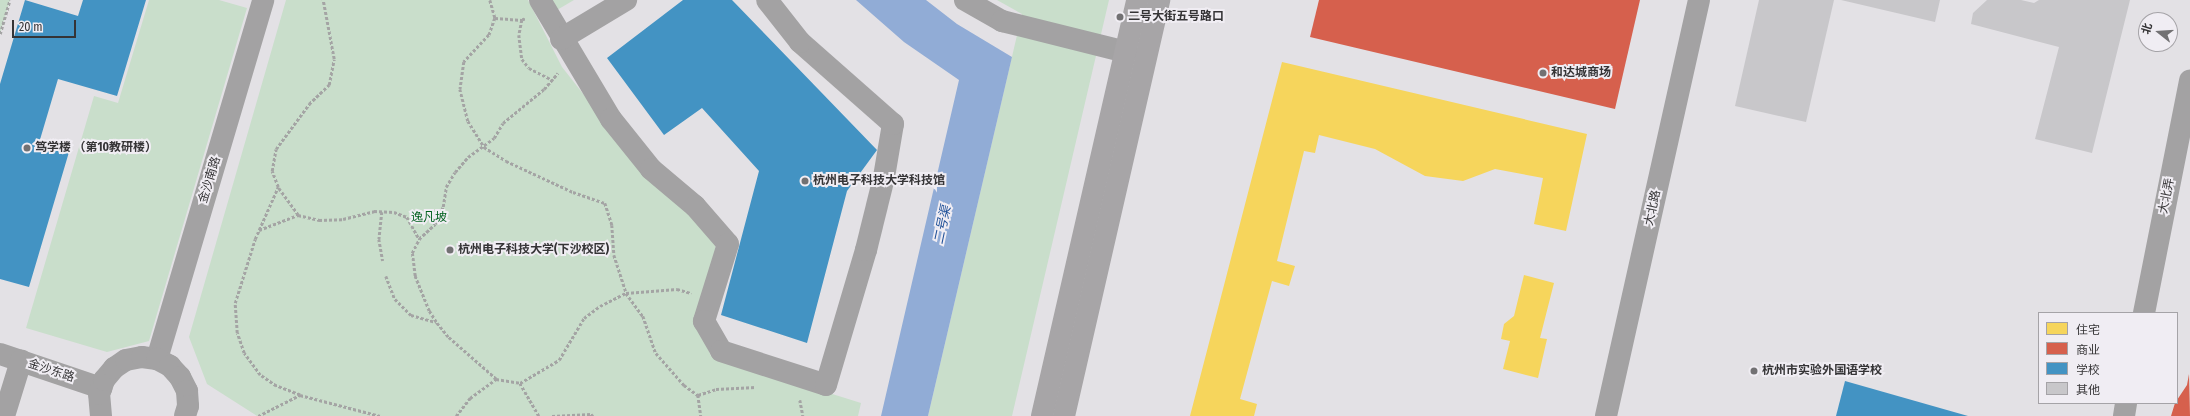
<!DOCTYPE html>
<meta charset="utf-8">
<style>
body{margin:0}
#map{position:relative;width:2190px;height:416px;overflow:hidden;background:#e3e1e5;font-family:"Fira Sans Condensed","Noto Sans SC",sans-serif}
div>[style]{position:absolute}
.green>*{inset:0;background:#c9decb}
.water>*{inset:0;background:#91acd6}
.homes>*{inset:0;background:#f6d55c}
.shops>*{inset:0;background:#d6604d}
.schools>*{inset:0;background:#4393c3}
.building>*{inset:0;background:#c8c7ca}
.path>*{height:2.5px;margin-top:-1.25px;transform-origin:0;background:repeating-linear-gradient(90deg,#a4a4a4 0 3px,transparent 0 5px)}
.minor>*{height:22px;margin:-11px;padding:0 11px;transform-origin:11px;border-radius:11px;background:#a3a2a3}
.major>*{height:22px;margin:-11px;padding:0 11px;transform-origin:11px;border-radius:11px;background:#a7a5a7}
.dots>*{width:11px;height:11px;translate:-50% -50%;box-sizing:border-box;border:2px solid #f0edf3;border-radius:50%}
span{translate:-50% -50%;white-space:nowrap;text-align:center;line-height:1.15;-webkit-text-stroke:4px #f0edf3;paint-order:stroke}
.poi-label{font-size:12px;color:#353436;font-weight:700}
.left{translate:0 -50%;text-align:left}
.street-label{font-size:12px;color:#353436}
.park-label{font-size:12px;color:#00601d}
.water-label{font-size:13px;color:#1f5098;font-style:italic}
.legend{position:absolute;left:2038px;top:312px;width:140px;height:92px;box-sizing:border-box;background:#f0edf3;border:1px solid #a5a3a7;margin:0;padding:5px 7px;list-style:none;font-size:12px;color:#353436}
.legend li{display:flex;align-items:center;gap:8px;height:20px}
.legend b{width:20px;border:1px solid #a5a3a7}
.north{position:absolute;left:2138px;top:12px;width:40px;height:40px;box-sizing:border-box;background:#f0edf3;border:1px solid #a5a3a7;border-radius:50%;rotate:287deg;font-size:11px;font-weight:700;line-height:16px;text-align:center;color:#353436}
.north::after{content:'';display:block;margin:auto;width:14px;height:18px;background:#727173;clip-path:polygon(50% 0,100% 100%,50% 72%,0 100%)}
.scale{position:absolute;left:12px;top:20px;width:64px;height:18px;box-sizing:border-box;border:2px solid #353436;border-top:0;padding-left:5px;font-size:12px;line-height:14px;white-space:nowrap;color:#353436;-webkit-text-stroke:3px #f0edf3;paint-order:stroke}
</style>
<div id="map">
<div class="green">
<div style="clip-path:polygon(0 0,10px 0,0 34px)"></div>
<div style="clip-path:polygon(149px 0,219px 0,247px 8px,149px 341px,107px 352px,26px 328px,94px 96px,118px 103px)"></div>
<div style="clip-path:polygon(286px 0,528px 0,562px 67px,647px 175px,714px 239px,718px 259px,698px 326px,711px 356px,861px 403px,858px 416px,257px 416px,207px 384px,189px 337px)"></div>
<div style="clip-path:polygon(551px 0,574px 0,557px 10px)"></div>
<div style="clip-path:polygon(997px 0,1109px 0,1012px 416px,928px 416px,1022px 14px)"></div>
</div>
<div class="water">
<div style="clip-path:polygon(856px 0,926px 0,957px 24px,1012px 57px,928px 416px,881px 416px,959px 80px,904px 42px)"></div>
</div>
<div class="homes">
<div style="clip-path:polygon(1282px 62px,1587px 134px,1566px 231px,1534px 224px,1543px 178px,1495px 169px,1463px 181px,1425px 176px,1375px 149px,1319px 135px,1315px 153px,1304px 151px,1277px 261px,1295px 266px,1289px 286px,1272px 281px,1240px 399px,1257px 404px,1254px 416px,1190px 416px)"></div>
<div style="clip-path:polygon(1524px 275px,1554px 283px,1540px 338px,1547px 339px,1538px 378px,1503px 369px,1510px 341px,1501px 339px,1504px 324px,1514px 316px)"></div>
</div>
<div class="shops">
<div style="clip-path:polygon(1319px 0,1640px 0,1615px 109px,1310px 37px)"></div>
<div style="clip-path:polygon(2189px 374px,2190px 416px,2171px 416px,2175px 403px,2187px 385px)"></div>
</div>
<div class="schools">
<div style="clip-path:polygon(25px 0,78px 16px,83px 0,146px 0,117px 96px,58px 79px,39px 143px,69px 152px,29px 287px,0 279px,0 84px)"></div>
<div style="clip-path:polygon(683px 0,732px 0,877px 150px,847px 191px,807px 343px,721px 315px,759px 171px,702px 108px,664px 135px,607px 58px)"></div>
<div style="clip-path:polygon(1845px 381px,1968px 416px,1836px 416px)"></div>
</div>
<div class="building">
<div style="clip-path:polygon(1759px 0,1834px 0,1806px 122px,1735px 106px)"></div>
<div style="clip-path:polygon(1841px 0,1940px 0,1935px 22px)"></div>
<div style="clip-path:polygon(1987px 0,2021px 0,2034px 3px,2039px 0,2130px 0,2092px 153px,2035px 139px,2059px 47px,1971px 24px,1973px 13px)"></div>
</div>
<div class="path">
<div style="left:490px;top:0;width:19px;rotate:74deg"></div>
<div style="left:495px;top:18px;width:18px;rotate:109deg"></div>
<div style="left:489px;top:35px;width:37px;rotate:133deg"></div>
<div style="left:464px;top:62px;width:27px;rotate:98deg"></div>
<div style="left:460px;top:89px;width:33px;rotate:76deg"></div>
<div style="left:468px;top:121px;width:31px;rotate:58deg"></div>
<div style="left:484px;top:147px;width:26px;rotate:32deg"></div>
<div style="left:506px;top:161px;width:74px;rotate:24.8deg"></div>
<div style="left:573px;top:192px;width:34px;rotate:19deg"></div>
<div style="left:605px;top:203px;width:23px;rotate:72deg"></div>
<div style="left:612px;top:225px;width:30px;rotate:86deg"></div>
<div style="left:614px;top:255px;width:40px;rotate:72deg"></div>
<div style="left:626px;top:293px;width:29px;rotate:54deg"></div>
<div style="left:643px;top:316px;width:39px;rotate:71deg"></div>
<div style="left:656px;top:353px;width:43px;rotate:48.8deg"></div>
<div style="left:684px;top:385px;width:17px;rotate:36deg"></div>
<div style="left:698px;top:395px;width:19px;rotate:-18deg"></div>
<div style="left:716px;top:389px;width:40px;rotate:-2.9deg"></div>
<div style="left:495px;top:18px;width:27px;rotate:4deg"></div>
<div style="left:525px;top:19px;width:3px;rotate:162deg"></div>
<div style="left:522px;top:20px;width:15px;rotate:101deg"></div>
<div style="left:519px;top:35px;width:24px;rotate:83deg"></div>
<div style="left:522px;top:59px;width:11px;rotate:52deg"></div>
<div style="left:529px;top:68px;width:27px;rotate:27deg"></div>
<div style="left:0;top:34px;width:35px;rotate:-74deg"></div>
<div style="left:382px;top:212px;width:27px;rotate:96deg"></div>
<div style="left:379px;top:239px;width:22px;rotate:80deg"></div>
<div style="left:298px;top:215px;width:22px;rotate:13deg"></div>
<div style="left:319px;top:220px;width:24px;rotate:-2deg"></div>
<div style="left:343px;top:219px;width:32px;rotate:-14deg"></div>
<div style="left:374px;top:211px;width:20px;rotate:3deg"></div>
<div style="left:394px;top:212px;width:14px;rotate:21deg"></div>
<div style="left:407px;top:217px;width:25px;rotate:61deg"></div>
<div style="left:259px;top:230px;width:42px;rotate:-21deg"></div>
<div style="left:298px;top:215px;width:34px;rotate:-126deg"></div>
<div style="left:386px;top:276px;width:25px;rotate:69deg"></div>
<div style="left:395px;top:299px;width:23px;rotate:45deg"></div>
<div style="left:411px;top:315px;width:26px;rotate:16deg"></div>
<div style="left:496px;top:379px;width:64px;rotate:-138.8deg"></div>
<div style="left:448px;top:337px;width:19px;rotate:-129deg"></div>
<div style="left:436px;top:322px;width:13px;rotate:-122deg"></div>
<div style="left:429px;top:311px;width:38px;rotate:-112deg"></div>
<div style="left:415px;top:276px;width:23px;rotate:-97deg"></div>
<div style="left:412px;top:253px;width:16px;rotate:-63deg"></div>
<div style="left:419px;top:239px;width:22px;rotate:-43deg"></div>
<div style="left:435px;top:224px;width:19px;rotate:-65deg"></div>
<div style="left:443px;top:207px;width:20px;rotate:-81deg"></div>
<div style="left:446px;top:187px;width:17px;rotate:-59deg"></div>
<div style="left:455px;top:172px;width:20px;rotate:-49deg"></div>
<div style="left:468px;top:157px;width:32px;rotate:-36deg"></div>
<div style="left:494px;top:138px;width:17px;rotate:-59deg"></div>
<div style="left:503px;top:123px;width:53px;rotate:-39.7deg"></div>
<div style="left:544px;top:89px;width:21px;rotate:-49deg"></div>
<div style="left:520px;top:383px;width:38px;rotate:60deg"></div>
<div style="left:300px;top:395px;width:26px;rotate:-159deg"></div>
<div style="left:276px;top:386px;width:19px;rotate:-145deg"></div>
<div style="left:260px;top:375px;width:27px;rotate:-126deg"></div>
<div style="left:244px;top:353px;width:21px;rotate:-109deg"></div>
<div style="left:237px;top:333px;width:30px;rotate:-94deg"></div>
<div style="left:235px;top:303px;width:67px;rotate:-72.6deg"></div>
<div style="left:255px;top:239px;width:57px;rotate:-66.1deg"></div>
<div style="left:278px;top:187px;width:17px;rotate:-111deg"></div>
<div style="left:272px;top:171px;width:22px;rotate:-80deg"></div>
<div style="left:276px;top:149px;width:56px;rotate:-53.7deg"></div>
<div style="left:309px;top:104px;width:28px;rotate:-44deg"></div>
<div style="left:329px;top:85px;width:26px;rotate:-79deg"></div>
<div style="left:334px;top:59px;width:60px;rotate:-100.6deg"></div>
<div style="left:698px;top:395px;width:21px;rotate:82deg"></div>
<div style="left:800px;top:400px;width:16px;rotate:79deg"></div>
<div style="left:258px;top:416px;width:47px;rotate:-26.6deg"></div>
<div style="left:300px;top:395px;width:83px;rotate:14.7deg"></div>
<div style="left:456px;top:416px;width:23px;rotate:-52deg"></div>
<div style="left:470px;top:398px;width:32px;rotate:-36deg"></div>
<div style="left:496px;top:379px;width:24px;rotate:9deg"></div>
<div style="left:520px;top:383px;width:45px;rotate:-30.5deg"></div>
<div style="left:559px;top:360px;width:49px;rotate:-59.2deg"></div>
<div style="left:584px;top:318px;width:20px;rotate:-37deg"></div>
<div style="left:600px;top:306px;width:29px;rotate:-27deg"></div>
<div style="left:626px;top:293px;width:51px;rotate:-4.5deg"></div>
<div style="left:677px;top:289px;width:15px;rotate:16deg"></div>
<div style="left:552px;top:416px;width:39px;rotate:-3deg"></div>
<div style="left:591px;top:414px;width:3px;rotate:45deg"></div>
</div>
<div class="minor">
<div style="left:540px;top:0;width:139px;rotate:59.2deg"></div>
<div style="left:611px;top:119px;width:64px;rotate:51.3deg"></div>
<div style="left:651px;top:169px;width:57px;rotate:40.1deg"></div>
<div style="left:695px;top:206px;width:50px;rotate:49deg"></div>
<div style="left:728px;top:244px;width:81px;rotate:107.3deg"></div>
<div style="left:704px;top:321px;width:34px;rotate:60deg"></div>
<div style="left:721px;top:351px;width:110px;rotate:17.9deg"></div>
<div style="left:826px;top:385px;width:141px;rotate:-73.5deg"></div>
<div style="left:866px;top:250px;width:75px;rotate:-76.1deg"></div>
<div style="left:884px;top:177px;width:54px;rotate:-80.4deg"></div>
<div style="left:893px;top:124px;width:124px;rotate:-138.6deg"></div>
<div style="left:800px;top:42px;width:53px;rotate:-128.2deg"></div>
<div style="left:965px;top:0;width:43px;rotate:29.6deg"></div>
<div style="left:1002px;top:21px;width:128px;rotate:14deg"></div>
<div style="left:561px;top:39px;width:76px;rotate:-31deg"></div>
<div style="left:2144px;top:313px;width:237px;rotate:-78.8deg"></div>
<div style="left:0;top:354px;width:107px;rotate:18.6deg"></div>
<div style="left:157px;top:359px;width:374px;rotate:-73.5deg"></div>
<div style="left:4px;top:416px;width:58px;rotate:-72.8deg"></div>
<div style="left:101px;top:416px;width:22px;rotate:-95deg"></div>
<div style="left:99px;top:394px;width:15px;rotate:-70deg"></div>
<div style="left:104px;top:380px;width:16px;rotate:-50deg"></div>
<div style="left:114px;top:368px;width:14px;rotate:-34deg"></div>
<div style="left:126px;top:360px;width:16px;rotate:-11deg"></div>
<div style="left:142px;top:357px;width:15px;rotate:8deg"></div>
<div style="left:157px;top:359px;width:15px;rotate:28deg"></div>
<div style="left:170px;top:366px;width:15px;rotate:48deg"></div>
<div style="left:180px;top:377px;width:16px;rotate:63deg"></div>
<div style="left:187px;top:391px;width:15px;rotate:86deg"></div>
<div style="left:188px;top:406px;width:10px;rotate:107deg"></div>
<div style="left:1606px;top:416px;width:426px;rotate:-77.4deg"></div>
<div style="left:2124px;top:416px;width:13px;rotate:-81deg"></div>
</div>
<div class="major">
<div style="left:1042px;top:416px;width:427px;rotate:-77.1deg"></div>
<div style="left:1064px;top:416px;width:427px;rotate:-77.1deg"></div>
</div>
<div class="dots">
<div style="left:1120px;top:17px;background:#727173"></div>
<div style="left:1543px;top:73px;background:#727173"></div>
<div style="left:27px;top:148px;background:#727173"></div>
<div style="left:805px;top:181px;background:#727173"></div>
<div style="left:450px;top:250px;background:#727173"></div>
<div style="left:1754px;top:371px;background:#727173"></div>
</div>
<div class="poi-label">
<span class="left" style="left:1128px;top:17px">二号大街五号路口</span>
<span class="left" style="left:1551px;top:73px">和达城商场</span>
<span class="left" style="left:35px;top:148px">笃学楼 （第10教研楼）</span>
<span class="left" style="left:813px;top:181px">杭州电子科技大学科技馆</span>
<span class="left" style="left:458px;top:250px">杭州电子科技大学(下沙校区)</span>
<span class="left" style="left:1762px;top:371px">杭州市实验外国语学校</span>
</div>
<div class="street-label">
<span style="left:210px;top:180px;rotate:-73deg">金沙南路</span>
<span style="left:2167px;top:196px;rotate:-79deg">大北弄</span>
<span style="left:1653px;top:208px;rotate:-77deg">大北路</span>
<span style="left:51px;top:371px;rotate:18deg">金沙东路</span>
</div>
<div class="park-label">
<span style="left:429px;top:218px">逸凡坡</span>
</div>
<div class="water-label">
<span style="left:943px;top:225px;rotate:-78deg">二号渠</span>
</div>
<ul class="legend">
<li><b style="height:11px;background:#f6d55c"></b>住宅</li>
<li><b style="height:11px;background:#d6604d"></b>商业</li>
<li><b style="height:11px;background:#4393c3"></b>学校</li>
<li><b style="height:11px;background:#c8c7ca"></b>其他</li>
</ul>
<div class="north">北</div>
<div class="scale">20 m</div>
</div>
